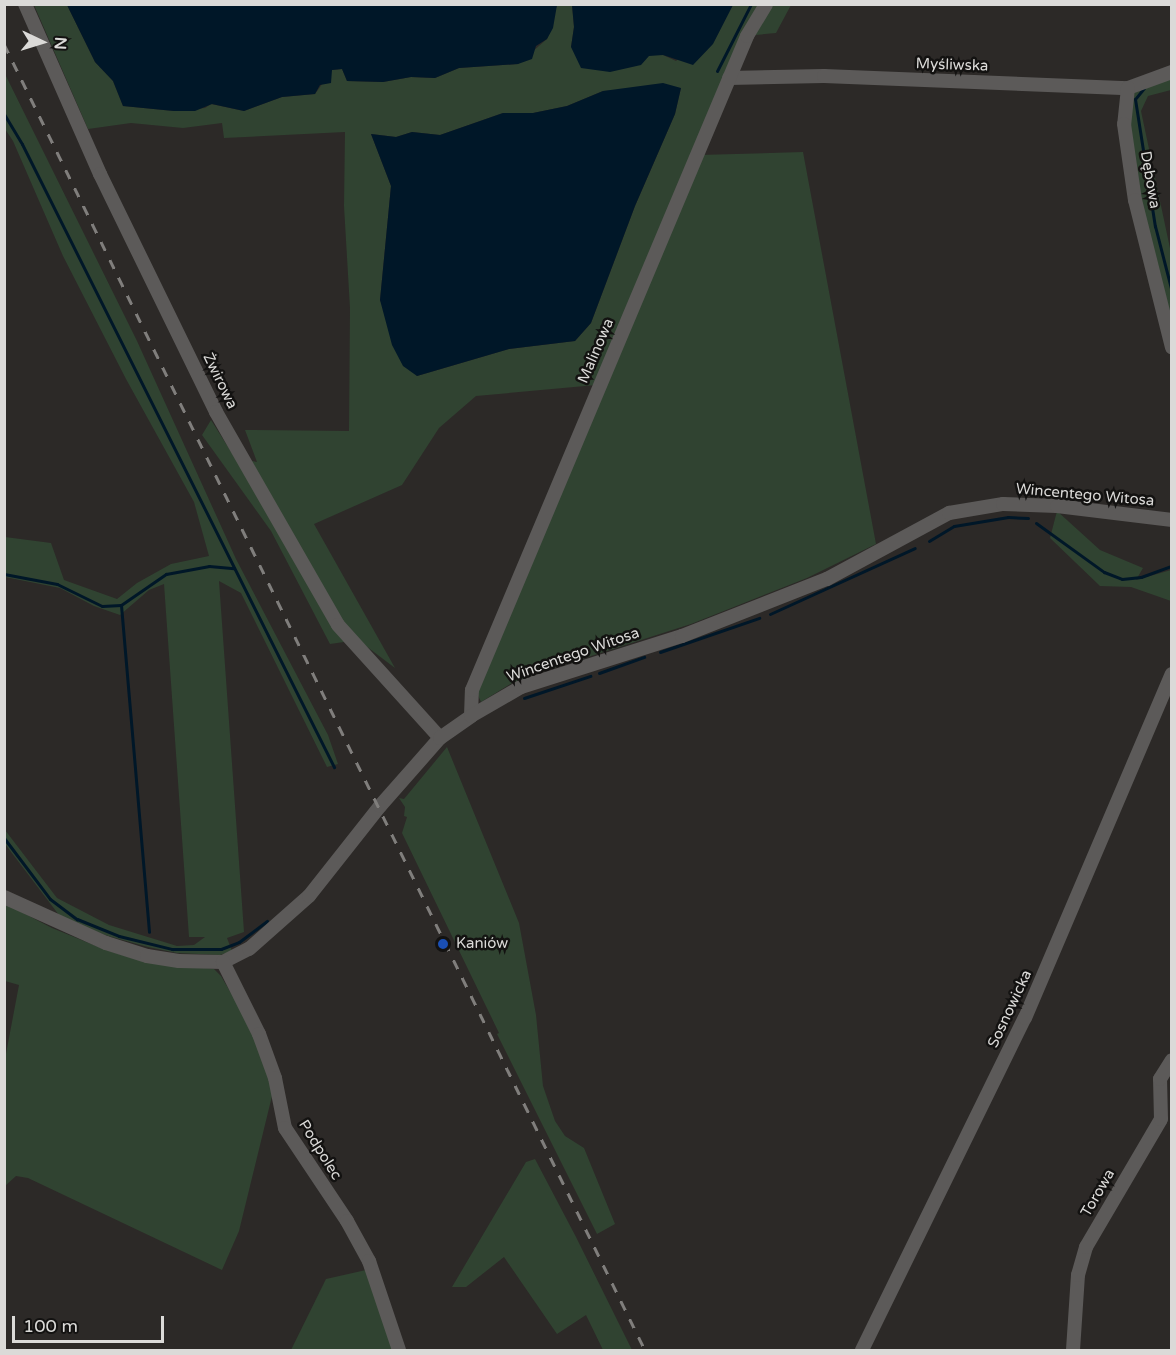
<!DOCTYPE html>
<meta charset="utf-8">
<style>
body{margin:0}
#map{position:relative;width:1176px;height:1355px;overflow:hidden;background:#2c2927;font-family:"Varela Round",sans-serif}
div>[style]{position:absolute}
.green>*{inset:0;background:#304331}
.water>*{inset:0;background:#001728}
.stream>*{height:3px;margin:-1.5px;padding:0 1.5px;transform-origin:1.5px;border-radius:1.5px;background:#001728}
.minor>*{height:14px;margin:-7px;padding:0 7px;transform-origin:7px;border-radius:7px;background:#5c5a59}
.rail>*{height:3px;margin-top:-1.5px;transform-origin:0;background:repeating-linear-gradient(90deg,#807e7c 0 10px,transparent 0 20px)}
.dots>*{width:16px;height:16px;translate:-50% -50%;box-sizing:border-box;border:3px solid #131211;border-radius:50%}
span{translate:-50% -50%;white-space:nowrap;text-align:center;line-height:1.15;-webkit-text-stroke:5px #131211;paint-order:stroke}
.street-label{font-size:15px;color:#dbdad8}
.poi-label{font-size:15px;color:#dbdad8}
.left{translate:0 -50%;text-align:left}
.frame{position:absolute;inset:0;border:6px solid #dbdad8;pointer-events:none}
.north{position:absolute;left:12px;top:12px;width:60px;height:60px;-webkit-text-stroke:4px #131211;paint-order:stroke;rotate:94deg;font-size:16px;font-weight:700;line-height:24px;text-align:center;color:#dbdad8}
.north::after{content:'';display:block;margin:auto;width:21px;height:27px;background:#dbdad8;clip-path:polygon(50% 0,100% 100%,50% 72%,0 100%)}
.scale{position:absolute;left:12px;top:1316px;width:152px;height:27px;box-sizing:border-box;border:3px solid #dbdad8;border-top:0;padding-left:8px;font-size:18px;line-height:21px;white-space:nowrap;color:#dbdad8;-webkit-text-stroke:4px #131211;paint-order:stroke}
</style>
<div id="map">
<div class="green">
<div style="clip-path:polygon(evenodd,34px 5px,67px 5px,95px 62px,113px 81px,123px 106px,174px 111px,205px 108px,211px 104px,244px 111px,282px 97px,315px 94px,332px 70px,342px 69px,347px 81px,383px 82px,411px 77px,435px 78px,459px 68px,518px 64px,547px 39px,557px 5px,572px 5px,574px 27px,571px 47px,663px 55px,676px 61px,728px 12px,733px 5px,791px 5px,776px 33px,745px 36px,596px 385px,476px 396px,439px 428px,402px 485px,314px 524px,395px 668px,358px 640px,330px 644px,271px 531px,202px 435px,211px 420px,235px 458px,257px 462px,245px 430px,349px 431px,350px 308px,344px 206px,345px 132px,224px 138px,222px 123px,183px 128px,131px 123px,88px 129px,34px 5px,681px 88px,675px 114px,635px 206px,591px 323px,575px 341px,509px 349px,417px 376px,380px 300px,391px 186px,371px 134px,396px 137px,412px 132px,440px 135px,503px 113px,533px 113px,567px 106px,603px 91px,681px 88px)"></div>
<div style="clip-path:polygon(4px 72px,137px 341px,236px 559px,328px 735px,338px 764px,327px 767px,241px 593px,219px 581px,244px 932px,227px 938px,232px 951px,220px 955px,177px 953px,148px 947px,108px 936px,62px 919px,5px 844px,5px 830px,57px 898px,109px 925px,177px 946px,194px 945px,205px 937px,189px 937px,164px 584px,149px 590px,120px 615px,94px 606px,60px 588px,5px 577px,5px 537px,51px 543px,64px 580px,117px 599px,137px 583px,171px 564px,209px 556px,194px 502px,126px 379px,63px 256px,13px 141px,5px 129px)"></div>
<div style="clip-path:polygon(1171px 76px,1171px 90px,1148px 96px,1141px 111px,1171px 253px,1171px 327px,1139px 201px,1128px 123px,1131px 97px,1140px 87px)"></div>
<div style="clip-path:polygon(803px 152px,876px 544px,807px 578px,691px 624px,538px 673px,512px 683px,481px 702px,477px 693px,699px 155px)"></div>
<div style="clip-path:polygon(1057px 511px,1100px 550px,1143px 568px,1136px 580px,1171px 570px,1171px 601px,1131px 587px,1100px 586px,1050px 538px)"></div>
<div style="clip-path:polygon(447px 747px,519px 923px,536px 1015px,543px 1086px,555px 1121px,565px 1136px,584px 1148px,615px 1224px,597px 1234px,497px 1034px,499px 1033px,402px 833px,407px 817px,404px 816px,405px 807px,399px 798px,404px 799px)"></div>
<div style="clip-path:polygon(4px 903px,52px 928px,106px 950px,145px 962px,214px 969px,221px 976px,256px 1036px,273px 1092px,239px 1231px,222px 1270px,28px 1178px,16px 1176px,5px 1186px,5px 1059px,19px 985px,5px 981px)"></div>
<div style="clip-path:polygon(535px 1159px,576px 1237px,632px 1350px,603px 1350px,586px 1315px,557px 1334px,504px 1257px,466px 1287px,452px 1287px,526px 1162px)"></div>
<div style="clip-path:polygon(366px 1270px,395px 1350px,291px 1350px,326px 1279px)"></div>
</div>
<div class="water">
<div style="clip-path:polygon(67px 5px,67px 4px,557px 5px,553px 28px,547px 39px,536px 46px,532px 59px,518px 64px,459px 68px,435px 78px,411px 77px,383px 82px,347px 81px,342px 69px,332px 70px,331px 83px,320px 85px,315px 94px,282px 97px,244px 111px,212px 104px,195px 111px,174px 111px,123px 106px,113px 81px,95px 62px)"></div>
<div style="clip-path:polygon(572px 5px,572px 4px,733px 5px,713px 44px,693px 65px,663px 55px,649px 56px,641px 65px,610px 72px,581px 68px,571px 47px,574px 27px)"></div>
<div style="clip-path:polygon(663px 83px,681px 88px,675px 114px,635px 206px,591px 323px,575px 341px,509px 349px,417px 376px,403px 366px,392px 345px,380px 300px,391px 186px,371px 134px,396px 137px,412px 132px,440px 135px,503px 113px,533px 113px,567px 106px,603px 91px)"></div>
</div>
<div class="stream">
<div style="left:717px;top:71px;width:75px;rotate:-63.1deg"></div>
<div style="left:1144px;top:88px;width:14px;rotate:129deg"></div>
<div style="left:1135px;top:99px;width:129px;rotate:81.1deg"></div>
<div style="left:1155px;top:226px;width:68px;rotate:75.6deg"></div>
<div style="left:4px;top:114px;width:35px;rotate:59deg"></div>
<div style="left:22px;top:144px;width:697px;rotate:63.4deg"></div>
<div style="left:1036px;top:523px;width:84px;rotate:35.8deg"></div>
<div style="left:1104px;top:572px;width:19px;rotate:21deg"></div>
<div style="left:1122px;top:579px;width:19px;rotate:-6deg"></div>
<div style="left:1141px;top:577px;width:33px;rotate:-20deg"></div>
<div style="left:929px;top:541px;width:29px;rotate:-31deg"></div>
<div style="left:954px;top:526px;width:55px;rotate:-9.5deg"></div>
<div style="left:1008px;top:517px;width:20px;rotate:3deg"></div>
<div style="left:4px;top:574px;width:54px;rotate:10.7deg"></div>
<div style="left:57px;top:584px;width:50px;rotate:26.1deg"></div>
<div style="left:102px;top:606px;width:19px;rotate:-3deg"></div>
<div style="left:121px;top:605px;width:55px;rotate:-34.6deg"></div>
<div style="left:166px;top:574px;width:44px;rotate:-10.5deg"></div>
<div style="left:209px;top:566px;width:25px;rotate:5deg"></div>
<div style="left:121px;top:605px;width:328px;rotate:85.1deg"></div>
<div style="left:770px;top:614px;width:159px;rotate:-24.5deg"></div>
<div style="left:660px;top:652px;width:105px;rotate:-19deg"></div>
<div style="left:599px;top:673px;width:48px;rotate:-19.6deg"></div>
<div style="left:524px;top:698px;width:70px;rotate:-18.4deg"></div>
<div style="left:4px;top:838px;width:76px;rotate:53deg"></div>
<div style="left:50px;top:899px;width:34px;rotate:37deg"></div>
<div style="left:77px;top:919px;width:45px;rotate:22deg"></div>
<div style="left:119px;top:936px;width:55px;rotate:13.8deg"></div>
<div style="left:172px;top:949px;width:49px"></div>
<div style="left:221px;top:949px;width:19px;rotate:-21deg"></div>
<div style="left:239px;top:942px;width:35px;rotate:-37deg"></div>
</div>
<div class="minor">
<div style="left:25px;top:4px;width:186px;rotate:66.2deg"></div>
<div style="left:100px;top:174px;width:265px;rotate:64deg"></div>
<div style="left:216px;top:412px;width:245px;rotate:60.2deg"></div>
<div style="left:338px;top:625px;width:152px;rotate:47.9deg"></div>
<div style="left:729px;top:78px;width:95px;rotate:-1.2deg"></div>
<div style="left:824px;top:76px;width:304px;rotate:2.3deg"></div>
<div style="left:1128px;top:88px;width:47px;rotate:-20deg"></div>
<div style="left:1128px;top:88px;width:36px;rotate:96deg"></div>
<div style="left:1124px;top:124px;width:77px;rotate:81.8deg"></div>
<div style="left:1135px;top:200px;width:152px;rotate:75.9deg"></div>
<div style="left:471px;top:716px;width:26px;rotate:-88deg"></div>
<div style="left:472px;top:690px;width:709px;rotate:-67.19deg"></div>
<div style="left:747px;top:36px;width:37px;rotate:-59deg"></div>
<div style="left:4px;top:897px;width:112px;rotate:24.3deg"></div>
<div style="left:106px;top:943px;width:43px;rotate:17.6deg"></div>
<div style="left:147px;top:956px;width:32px;rotate:9deg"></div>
<div style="left:179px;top:961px;width:44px;rotate:1.3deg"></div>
<div style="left:223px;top:962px;width:29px;rotate:-27deg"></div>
<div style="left:249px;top:949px;width:80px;rotate:-41.5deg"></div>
<div style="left:309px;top:896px;width:115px;rotate:-51.7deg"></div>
<div style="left:380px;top:806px;width:91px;rotate:-48.6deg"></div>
<div style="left:440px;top:738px;width:38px;rotate:-35deg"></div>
<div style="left:471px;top:716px;width:58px;rotate:-30.1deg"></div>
<div style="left:521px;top:687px;width:169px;rotate:-17.6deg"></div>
<div style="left:682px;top:636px;width:156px;rotate:-21.5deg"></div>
<div style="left:827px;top:579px;width:139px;rotate:-28.4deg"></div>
<div style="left:949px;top:513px;width:55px;rotate:-9.5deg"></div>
<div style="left:1003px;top:504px;width:54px;rotate:2.1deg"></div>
<div style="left:1057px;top:506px;width:116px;rotate:6.9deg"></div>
<div style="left:223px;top:962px;width:80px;rotate:63.4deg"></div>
<div style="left:259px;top:1034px;width:47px;rotate:70deg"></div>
<div style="left:275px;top:1078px;width:51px;rotate:78.7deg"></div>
<div style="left:285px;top:1128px;width:112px;rotate:56.3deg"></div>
<div style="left:347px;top:1221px;width:46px;rotate:61.2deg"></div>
<div style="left:369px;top:1261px;width:94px;rotate:71.4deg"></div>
<div style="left:862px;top:1350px;width:370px;rotate:-63.9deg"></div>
<div style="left:1025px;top:1018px;width:374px;rotate:-66.9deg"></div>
<div style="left:1073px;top:1350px;width:75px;rotate:-86.2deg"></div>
<div style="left:1078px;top:1275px;width:29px;rotate:-74deg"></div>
<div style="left:1086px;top:1247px;width:148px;rotate:-59.6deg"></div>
<div style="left:1161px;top:1119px;width:40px;rotate:-91.4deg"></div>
<div style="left:1160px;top:1079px;width:22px;rotate:-58deg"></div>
</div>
<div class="rail">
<div style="left:4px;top:44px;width:1455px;rotate:63.86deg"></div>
</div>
<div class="dots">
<div style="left:443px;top:944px;background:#1a4fb4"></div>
</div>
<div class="street-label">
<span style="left:952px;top:65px;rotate:2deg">Myśliwska</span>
<span style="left:1150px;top:180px;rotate:80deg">Dębowa</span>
<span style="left:596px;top:351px;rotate:-67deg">Malinowa</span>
<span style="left:220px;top:381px;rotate:64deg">Żwirowa</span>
<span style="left:1085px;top:495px;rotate:5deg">Wincentego Witosa</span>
<span style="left:573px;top:655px;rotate:-19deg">Wincentego Witosa</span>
<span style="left:1010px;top:1009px;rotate:-65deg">Sosnowicka</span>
<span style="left:320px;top:1150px;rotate:58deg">Podpolec</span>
<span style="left:1098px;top:1193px;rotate:-60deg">Torowa</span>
</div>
<div class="poi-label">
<span class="left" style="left:456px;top:944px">Kaniów</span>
</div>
<div class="frame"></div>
<div class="north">N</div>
<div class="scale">100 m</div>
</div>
